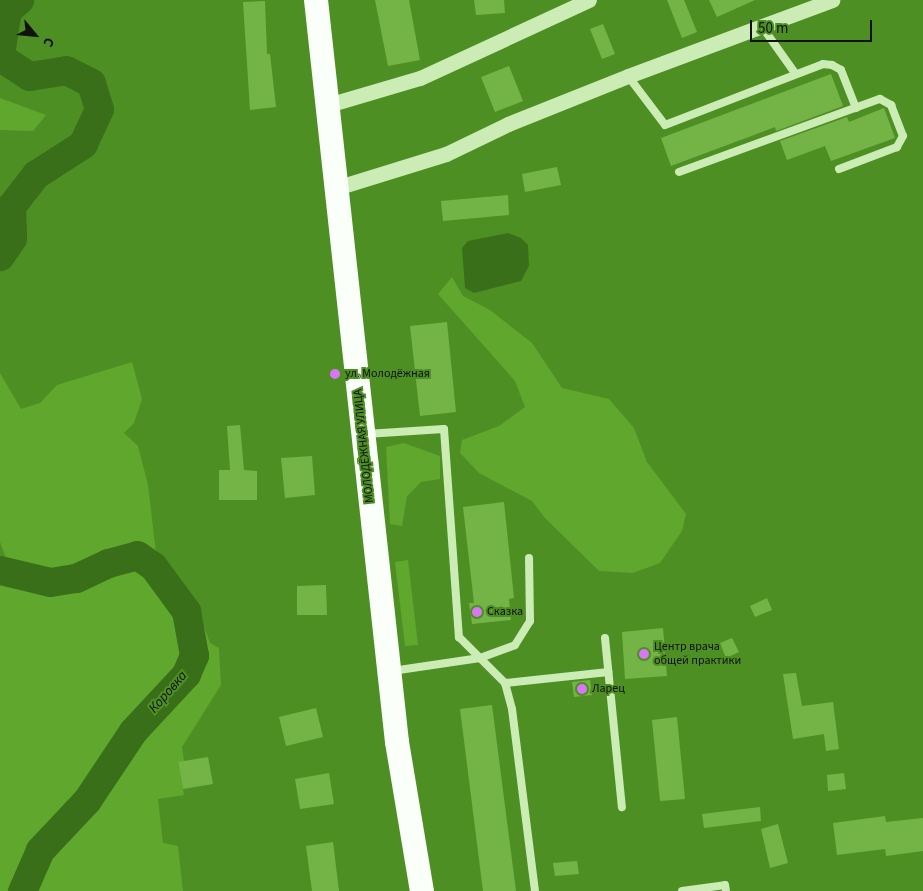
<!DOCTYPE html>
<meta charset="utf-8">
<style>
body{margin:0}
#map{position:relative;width:923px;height:891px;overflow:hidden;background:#4e8f23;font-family:"Source Sans 3",sans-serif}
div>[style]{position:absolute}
.green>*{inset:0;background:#60a72d}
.water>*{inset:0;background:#3a6f19}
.river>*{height:29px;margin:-14.5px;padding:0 14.5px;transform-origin:14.5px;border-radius:14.5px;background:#3a6f19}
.building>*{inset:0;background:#74b447}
.service>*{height:8px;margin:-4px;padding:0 4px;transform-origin:4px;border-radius:4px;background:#cbecb4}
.minor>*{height:15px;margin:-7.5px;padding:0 7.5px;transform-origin:7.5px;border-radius:7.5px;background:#cbecb4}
.primary>*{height:24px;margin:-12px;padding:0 12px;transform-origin:12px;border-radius:12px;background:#fbfff9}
.dots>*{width:14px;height:14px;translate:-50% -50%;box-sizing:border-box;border:2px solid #4e8f23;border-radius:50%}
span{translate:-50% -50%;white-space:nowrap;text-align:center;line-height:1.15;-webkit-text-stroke:4px #4e8f23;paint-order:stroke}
.poi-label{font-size:12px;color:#111}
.left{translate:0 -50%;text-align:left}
.street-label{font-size:12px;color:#111}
.water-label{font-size:14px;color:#111;font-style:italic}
.north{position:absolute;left:10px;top:10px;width:50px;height:50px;-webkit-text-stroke:4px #4e8f23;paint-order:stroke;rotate:118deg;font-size:14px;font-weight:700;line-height:20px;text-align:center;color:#111}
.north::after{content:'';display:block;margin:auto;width:18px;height:22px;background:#111;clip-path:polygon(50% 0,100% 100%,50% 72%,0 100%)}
.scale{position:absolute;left:750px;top:20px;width:122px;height:22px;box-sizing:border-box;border:2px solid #111;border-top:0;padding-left:6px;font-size:15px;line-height:18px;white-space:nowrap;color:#111;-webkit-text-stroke:4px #4e8f23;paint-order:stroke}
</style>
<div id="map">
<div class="green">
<div style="clip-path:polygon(0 98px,46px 115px,33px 131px,0 130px)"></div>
<div style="clip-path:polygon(452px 277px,463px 296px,490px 310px,532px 343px,562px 388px,609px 399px,634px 428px,647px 462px,686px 514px,682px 531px,660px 563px,633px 573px,599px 571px,545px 518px,532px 501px,479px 473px,460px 453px,462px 440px,499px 426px,525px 407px,515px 381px,438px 294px)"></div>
<div style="clip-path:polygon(132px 362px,142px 399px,134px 423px,124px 433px,138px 446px,148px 485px,158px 570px,178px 579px,197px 608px,210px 643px,219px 648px,221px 685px,182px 747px,184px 761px,178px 763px,184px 795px,158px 799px,163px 843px,178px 846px,183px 891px,0 891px,0 578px,7px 578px,6px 558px,0 542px,0 373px,21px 409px,40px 403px,57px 385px)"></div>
<div style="clip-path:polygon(404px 443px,440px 456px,440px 479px,421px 482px,407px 496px,402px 526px,390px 524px,386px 447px)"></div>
<div style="clip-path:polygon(408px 560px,418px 645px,405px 646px,395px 562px)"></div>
</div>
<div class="water">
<div style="clip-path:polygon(508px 233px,521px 238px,528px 245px,529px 266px,521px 281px,474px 293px,465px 288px,462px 248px,468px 241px)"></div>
</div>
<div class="river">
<div style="left:0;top:54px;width:45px;rotate:-81deg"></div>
<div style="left:7px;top:10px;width:16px;rotate:-40deg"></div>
<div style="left:0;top:57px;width:35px;rotate:33deg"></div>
<div style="left:29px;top:76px;width:37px;rotate:-9deg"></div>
<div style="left:66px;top:70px;width:28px;rotate:27deg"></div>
<div style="left:91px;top:83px;width:27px;rotate:73deg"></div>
<div style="left:99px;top:109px;width:38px;rotate:115deg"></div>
<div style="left:83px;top:144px;width:56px;rotate:147.4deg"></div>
<div style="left:36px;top:174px;width:41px;rotate:128deg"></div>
<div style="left:11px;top:206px;width:32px;rotate:88deg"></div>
<div style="left:12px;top:238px;width:22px;rotate:124deg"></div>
<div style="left:0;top:570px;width:51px;rotate:13.5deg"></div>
<div style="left:50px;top:582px;width:26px;rotate:-9deg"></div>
<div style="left:76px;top:578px;width:35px;rotate:-25deg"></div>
<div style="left:108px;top:563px;width:30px;rotate:-15deg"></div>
<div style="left:137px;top:555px;width:19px;rotate:35deg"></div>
<div style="left:153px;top:566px;width:56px;rotate:53.7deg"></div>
<div style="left:186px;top:611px;width:45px;rotate:79.7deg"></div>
<div style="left:194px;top:655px;width:21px;rotate:113deg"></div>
<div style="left:186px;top:674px;width:78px;rotate:132.9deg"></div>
<div style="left:133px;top:731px;width:83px;rotate:123.7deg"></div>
<div style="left:87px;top:800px;width:69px;rotate:133.2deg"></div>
<div style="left:40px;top:850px;width:45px;rotate:113.7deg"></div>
</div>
<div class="building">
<div style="clip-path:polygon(375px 0,409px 0,420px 60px,388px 66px)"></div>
<div style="clip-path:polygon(474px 0,504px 0,505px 13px,476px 15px)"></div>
<div style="clip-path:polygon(667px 0,684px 0,697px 32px,682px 38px)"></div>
<div style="clip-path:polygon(709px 0,755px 0,717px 17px)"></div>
<div style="clip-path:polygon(265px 1px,267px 54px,270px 54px,276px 107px,250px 110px,243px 2px)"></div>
<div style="clip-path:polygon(603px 24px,615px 54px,602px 59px,590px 29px)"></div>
<div style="clip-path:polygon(509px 66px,523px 101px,495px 112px,481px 77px)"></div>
<div style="clip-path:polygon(831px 74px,843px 106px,776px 131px,775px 127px,671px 166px,661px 138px)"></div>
<div style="clip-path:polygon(884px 108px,895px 138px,831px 161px,825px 146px,787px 160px,780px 141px,847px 117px,849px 122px)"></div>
<div style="clip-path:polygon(557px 167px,561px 185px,525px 192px,522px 174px)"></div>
<div style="clip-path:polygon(508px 195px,509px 215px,443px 221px,441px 201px)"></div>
<div style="clip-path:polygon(447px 322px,456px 412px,420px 416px,410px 326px)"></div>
<div style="clip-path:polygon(240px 425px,244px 470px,257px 471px,257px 500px,219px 500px,219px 470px,230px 470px,227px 426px)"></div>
<div style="clip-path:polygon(312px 456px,315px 495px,285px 498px,281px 458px)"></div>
<div style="clip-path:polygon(504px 502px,514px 598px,509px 599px,511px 620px,472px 624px,469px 603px,474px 603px,463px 507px)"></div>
<div style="clip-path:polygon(326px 585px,327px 615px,297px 615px,297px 586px)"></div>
<div style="clip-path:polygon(767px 598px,772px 610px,755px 617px,750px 606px)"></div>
<div style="clip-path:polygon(663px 628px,667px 676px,625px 679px,622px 632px)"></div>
<div style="clip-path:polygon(732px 638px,739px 652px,726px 658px,720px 643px)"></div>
<div style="clip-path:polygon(796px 673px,802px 706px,833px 702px,839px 749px,826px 751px,824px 734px,793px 739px,783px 674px)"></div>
<div style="clip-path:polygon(590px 680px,592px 695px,574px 697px,572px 682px)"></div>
<div style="clip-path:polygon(492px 705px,516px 891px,483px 891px,460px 709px)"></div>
<div style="clip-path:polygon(316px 708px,323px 737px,286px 746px,279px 717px)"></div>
<div style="clip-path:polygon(677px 717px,685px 799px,660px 801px,652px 720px)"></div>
<div style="clip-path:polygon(208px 757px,213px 784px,183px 789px,178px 762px)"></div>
<div style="clip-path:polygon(329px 773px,334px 804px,300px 809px,295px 779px)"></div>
<div style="clip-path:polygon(844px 773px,846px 789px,828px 791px,827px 775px)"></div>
<div style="clip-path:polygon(760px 807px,761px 821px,704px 828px,702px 814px)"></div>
<div style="clip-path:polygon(885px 816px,886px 822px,923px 818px,923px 851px,886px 856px,885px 849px,837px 855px,833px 823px)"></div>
<div style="clip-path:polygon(778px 824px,788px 863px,770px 868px,761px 829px)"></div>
<div style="clip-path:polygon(333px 842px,339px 891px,312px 891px,306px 846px)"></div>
<div style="clip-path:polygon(577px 861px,579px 874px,555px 876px,553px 863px)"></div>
</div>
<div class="service">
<div style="left:763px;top:28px;width:55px;rotate:54.6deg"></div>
<div style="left:628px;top:76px;width:61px;rotate:52.9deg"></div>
<div style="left:665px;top:125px;width:169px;rotate:-21.1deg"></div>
<div style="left:823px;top:64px;width:9px;rotate:6deg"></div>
<div style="left:832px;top:65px;width:10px;rotate:29deg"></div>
<div style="left:841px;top:70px;width:41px;rotate:68.5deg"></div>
<div style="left:679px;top:172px;width:214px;rotate:-20deg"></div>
<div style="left:880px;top:99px;width:13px;rotate:29deg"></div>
<div style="left:891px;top:105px;width:33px;rotate:69deg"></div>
<div style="left:903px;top:136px;width:13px;rotate:119deg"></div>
<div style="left:897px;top:147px;width:62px;rotate:159.2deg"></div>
<div style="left:366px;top:434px;width:78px;rotate:-3.7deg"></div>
<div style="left:444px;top:429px;width:209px;rotate:85.9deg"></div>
<div style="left:459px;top:637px;width:65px;rotate:45deg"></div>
<div style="left:605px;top:638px;width:170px;rotate:84.3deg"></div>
<div style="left:392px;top:671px;width:89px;rotate:-8.4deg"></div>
<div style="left:480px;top:658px;width:37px;rotate:-20deg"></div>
<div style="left:515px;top:645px;width:28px;rotate:-58deg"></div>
<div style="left:530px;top:621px;width:63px;rotate:-90.9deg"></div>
<div style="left:535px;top:891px;width:183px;rotate:-97.2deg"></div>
<div style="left:512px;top:709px;width:27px;rotate:-105deg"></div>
<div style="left:505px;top:683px;width:104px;rotate:-6.1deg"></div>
<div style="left:682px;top:891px;width:43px;rotate:-7.9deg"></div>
<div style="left:725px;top:885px;width:6px;rotate:81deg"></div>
</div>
<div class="minor">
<div style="left:328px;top:105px;width:96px;rotate:-16.4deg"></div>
<div style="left:420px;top:78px;width:186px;rotate:-24.8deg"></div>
<div style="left:336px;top:188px;width:115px;rotate:-17.2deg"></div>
<div style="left:446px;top:154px;width:69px;rotate:-25.8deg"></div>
<div style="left:508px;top:124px;width:129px;rotate:-21.8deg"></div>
<div style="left:628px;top:76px;width:218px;rotate:-20.4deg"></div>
</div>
<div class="primary">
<div style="left:316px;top:0;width:746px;rotate:83.77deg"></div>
<div style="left:397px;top:742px;width:151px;rotate:80.5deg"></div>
</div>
<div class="dots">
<div style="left:335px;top:374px;background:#d776f7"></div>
<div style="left:477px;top:612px;background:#d776f7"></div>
<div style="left:644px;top:654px;background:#d776f7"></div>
<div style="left:582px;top:689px;background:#d776f7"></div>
</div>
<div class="poi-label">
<span class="left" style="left:345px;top:374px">ул. Молодёжная</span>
<span class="left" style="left:487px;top:612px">Сказка</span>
<span class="left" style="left:654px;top:654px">Центр врача<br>общей практики</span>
<span class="left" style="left:592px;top:689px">Ларец</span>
</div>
<div class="street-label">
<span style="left:364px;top:446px;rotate:-96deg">МОЛОДЁЖНАЯ УЛИЦА</span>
</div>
<div class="water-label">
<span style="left:168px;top:692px;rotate:-49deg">Коровка</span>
</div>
<div class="north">С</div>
<div class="scale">50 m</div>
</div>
